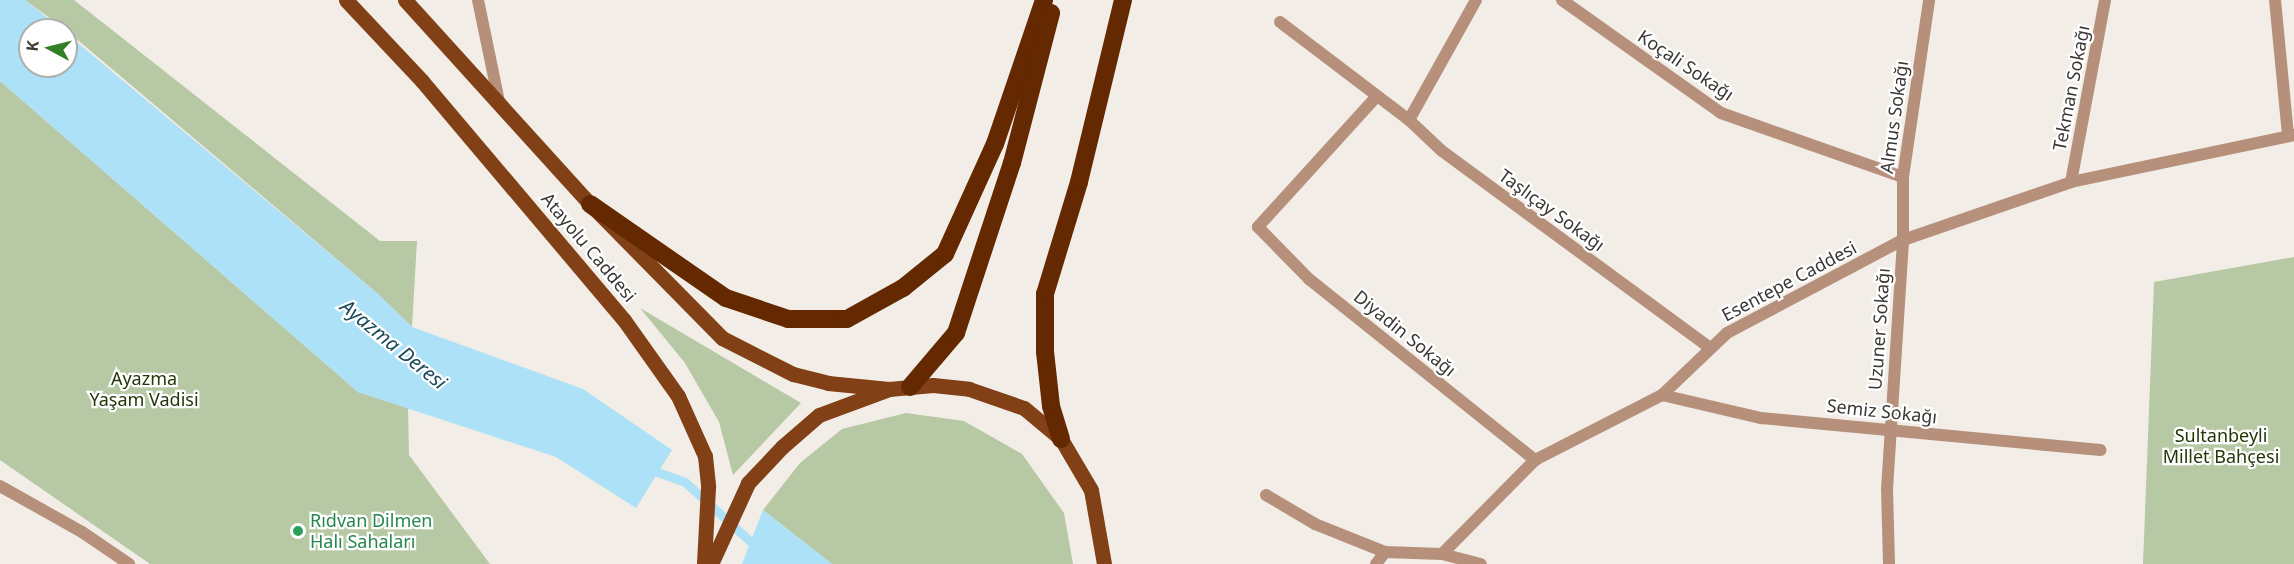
<!DOCTYPE html>
<meta charset="utf-8">
<style>
body{margin:0}
#map{position:relative;width:2294px;height:564px;overflow:hidden;background:#f2eee7;font-family:"Noto Sans",sans-serif}
div>[style]{position:absolute}
.green>*{inset:0;background:#b6c8a4}
.water>*{inset:0;background:#ace1f7}
.stream>*{height:9px;margin:-4.5px;padding:0 4.5px;transform-origin:4.5px;border-radius:4.5px;background:#ace1f7}
.minor>*{height:12px;margin:-6px;padding:0 6px;transform-origin:6px;border-radius:6px;background:#b7907c}
.tertiary>*{height:12px;margin:-6px;padding:0 6px;transform-origin:6px;border-radius:6px;background:#b7907c}
.primary>*{height:15px;margin:-7.5px;padding:0 7.5px;transform-origin:7.5px;border-radius:7.5px;background:#824017}
.motorway>*{height:18px;margin:-9px;padding:0 9px;transform-origin:9px;border-radius:9px;background:#642900}
.dots>*{width:16px;height:16px;translate:-50% -50%;box-sizing:border-box;border:3px solid #fff;border-radius:50%}
span{translate:-50% -50%;white-space:nowrap;text-align:center;line-height:1.15;-webkit-text-stroke:4.5px #fff;paint-order:stroke}
.street-label{font-size:18px;color:#3a3835}
.park-label{font-size:18px;color:#243708}
.leisure-label{font-size:18px;color:#27864d}
.left{translate:0 -50%;text-align:left}
.water-label{font-size:20px;color:#1c4858;font-style:italic}
.north{position:absolute;left:18px;top:18px;width:60px;height:60px;box-sizing:border-box;background:#fff;border:2px solid #b0afae;border-radius:50%;rotate:277deg;font-size:16px;font-weight:700;line-height:24px;text-align:center;color:#3a3835}
.north::after{content:'';display:block;margin:auto;width:21px;height:27px;background:#337f27;clip-path:polygon(50% 0,100% 100%,50% 72%,0 100%)}
</style>
<div id="map">
<div class="green">
<div style="clip-path:polygon(25px 0,74px 0,380px 241px,417px 241px,412px 327px,378px 294px,66px 30px)"></div>
<div style="clip-path:polygon(0 81px,358px 392px,408px 408px,409px 455px,490px 564px,150px 564px,0 460px)"></div>
<div style="clip-path:polygon(2294px 257px,2294px 564px,2143px 564px,2154px 282px)"></div>
<div style="clip-path:polygon(640px 308px,801px 403px,733px 475px,719px 422px,685px 363px)"></div>
<div style="clip-path:polygon(906px 413px,964px 421px,1022px 454px,1064px 513px,1073px 564px,832px 564px,763px 510px,800px 463px,842px 429px)"></div>
</div>
<div class="water">
<div style="clip-path:polygon(0 0,25px 0,63px 30px,30px 30px,30px 66px,66px 66px,66px 33px,378px 294px,412px 327px,583px 389px,672px 450px,636px 508px,556px 457px,358px 392px,0 81px)"></div>
<div style="clip-path:polygon(763px 510px,832px 564px,742px 564px)"></div>
</div>
<div class="stream">
<div style="left:646px;top:468px;width:41px;rotate:19.7deg"></div>
<div style="left:685px;top:482px;width:122px;rotate:42.3deg"></div>
</div>
<div class="minor">
<div style="left:1562px;top:0;width:195px;rotate:35.4deg"></div>
<div style="left:1721px;top:113px;width:193px;rotate:19.4deg"></div>
<div style="left:2275px;top:0;width:137px;rotate:84.5deg"></div>
<div style="left:1280px;top:22px;width:162px;rotate:37.2deg"></div>
<div style="left:1409px;top:120px;width:45px;rotate:43.2deg"></div>
<div style="left:1442px;top:151px;width:333px;rotate:36.3deg"></div>
<div style="left:1377px;top:96px;width:177px;rotate:132.3deg"></div>
<div style="left:1258px;top:227px;width:73px;rotate:45.6deg"></div>
<div style="left:1309px;top:279px;width:290px;rotate:38.7deg"></div>
<div style="left:1409px;top:120px;width:137px;rotate:-60.8deg"></div>
<div style="left:2071px;top:182px;width:185px;rotate:-79.4deg"></div>
<div style="left:1662px;top:395px;width:102px;rotate:13.1deg"></div>
<div style="left:1761px;top:418px;width:341px;rotate:5.4deg"></div>
<div style="left:1266px;top:495px;width:57px;rotate:30.6deg"></div>
<div style="left:1315px;top:524px;width:75px;rotate:21.8deg"></div>
<div style="left:1385px;top:552px;width:57px;rotate:2deg"></div>
<div style="left:1442px;top:554px;width:132px;rotate:-45.3deg"></div>
<div style="left:1535px;top:460px;width:143px;rotate:-27.1deg"></div>
<div style="left:1662px;top:395px;width:90px;rotate:-43.6deg"></div>
<div style="left:1727px;top:333px;width:199px;rotate:-27.9deg"></div>
<div style="left:1903px;top:240px;width:178px;rotate:-19deg"></div>
<div style="left:2071px;top:182px;width:228px;rotate:-11.9deg"></div>
<div style="left:1442px;top:554px;width:40px;rotate:14.4deg"></div>
<div style="left:1376px;top:564px;width:15px;rotate:-53deg"></div>
<div style="left:1889px;top:564px;width:75px;rotate:-91.5deg"></div>
<div style="left:1887px;top:489px;width:250px;rotate:-86.3deg"></div>
<div style="left:1903px;top:240px;width:63px;rotate:-90deg"></div>
<div style="left:1903px;top:177px;width:179px;rotate:-81.6deg"></div>
</div>
<div class="tertiary">
<div style="left:478px;top:0;width:103px;rotate:78.3deg"></div>
<div style="left:0;top:486px;width:94px;rotate:29.3deg"></div>
<div style="left:82px;top:532px;width:57px;rotate:34.2deg"></div>
</div>
<div class="primary">
<div style="left:346px;top:0;width:111px;rotate:46.8deg"></div>
<div style="left:422px;top:81px;width:313px;rotate:49.8deg"></div>
<div style="left:624px;top:320px;width:93px;rotate:54.6deg"></div>
<div style="left:678px;top:396px;width:66px;rotate:65.8deg"></div>
<div style="left:705px;top:456px;width:31px;rotate:84deg"></div>
<div style="left:708px;top:487px;width:77px;rotate:93deg"></div>
<div style="left:405px;top:0;width:275px;rotate:47.8deg"></div>
<div style="left:590px;top:204px;width:188px;rotate:45.4deg"></div>
<div style="left:722px;top:338px;width:80px;rotate:26.9deg"></div>
<div style="left:793px;top:374px;width:36px;rotate:14deg"></div>
<div style="left:828px;top:383px;width:61px;rotate:5.6deg"></div>
<div style="left:711px;top:564px;width:89px;rotate:-65.4deg"></div>
<div style="left:748px;top:483px;width:50px;rotate:-46.6deg"></div>
<div style="left:782px;top:447px;width:49px;rotate:-40.9deg"></div>
<div style="left:819px;top:415px;width:75px;rotate:-20.4deg"></div>
<div style="left:889px;top:389px;width:44px;rotate:-5.2deg"></div>
<div style="left:933px;top:385px;width:36px;rotate:6deg"></div>
<div style="left:969px;top:389px;width:58px;rotate:19.1deg"></div>
<div style="left:1024px;top:408px;width:48px;rotate:40deg"></div>
<div style="left:1061px;top:439px;width:59px;rotate:59.5deg"></div>
<div style="left:1091px;top:490px;width:75px;rotate:80deg"></div>
</div>
<div class="motorway">
<div style="left:590px;top:204px;width:165px;rotate:34.7deg"></div>
<div style="left:726px;top:298px;width:65px;rotate:18.7deg"></div>
<div style="left:788px;top:319px;width:59px"></div>
<div style="left:847px;top:319px;width:64px;rotate:-29deg"></div>
<div style="left:903px;top:288px;width:54px;rotate:-39deg"></div>
<div style="left:945px;top:254px;width:121px;rotate:-65.6deg"></div>
<div style="left:995px;top:144px;width:152px;rotate:-71.2deg"></div>
<div style="left:910px;top:387px;width:71px;rotate:-49.6deg"></div>
<div style="left:956px;top:333px;width:179px;rotate:-71.8deg"></div>
<div style="left:1012px;top:163px;width:155px;rotate:-75.4deg"></div>
<div style="left:1061px;top:439px;width:34px;rotate:-107deg"></div>
<div style="left:1051px;top:406px;width:54px;rotate:-96.3deg"></div>
<div style="left:1045px;top:352px;width:58px;rotate:-90deg"></div>
<div style="left:1045px;top:294px;width:117px;rotate:-73.1deg"></div>
<div style="left:1079px;top:182px;width:187px;rotate:-76.4deg"></div>
</div>
<div class="dots">
<div style="left:298px;top:531px;background:#2e9e5b"></div>
</div>
<div class="street-label">
<span style="left:1686px;top:65px;rotate:34deg">Koçali Sokağı</span>
<span style="left:2071px;top:88px;rotate:-79deg">Tekman Sokağı</span>
<span style="left:1894px;top:117px;rotate:-82deg">Almus Sokağı</span>
<span style="left:1552px;top:210px;rotate:36deg">Taşlıçay Sokağı</span>
<span style="left:589px;top:247px;rotate:50deg">Atayolu Caddesi</span>
<span style="left:1789px;top:281px;rotate:-28deg">Esentepe Caddesi</span>
<span style="left:1879px;top:329px;rotate:-86deg">Uzuner Sokağı</span>
<span style="left:1405px;top:333px;rotate:39deg">Diyadin Sokağı</span>
<span style="left:1882px;top:411px;rotate:6deg">Semiz Sokağı</span>
</div>
<div class="park-label">
<span style="left:144px;top:389px">Ayazma<br>Yaşam Vadisi</span>
<span style="left:2221px;top:446px">Sultanbeyli<br>Millet Bahçesi</span>
</div>
<div class="leisure-label">
<span class="left" style="left:310px;top:531px">Rıdvan Dilmen<br>Halı Sahaları</span>
</div>
<div class="water-label">
<span style="left:394px;top:344px;rotate:39deg">Ayazma Deresi</span>
</div>
<div class="north">K</div>
</div>
